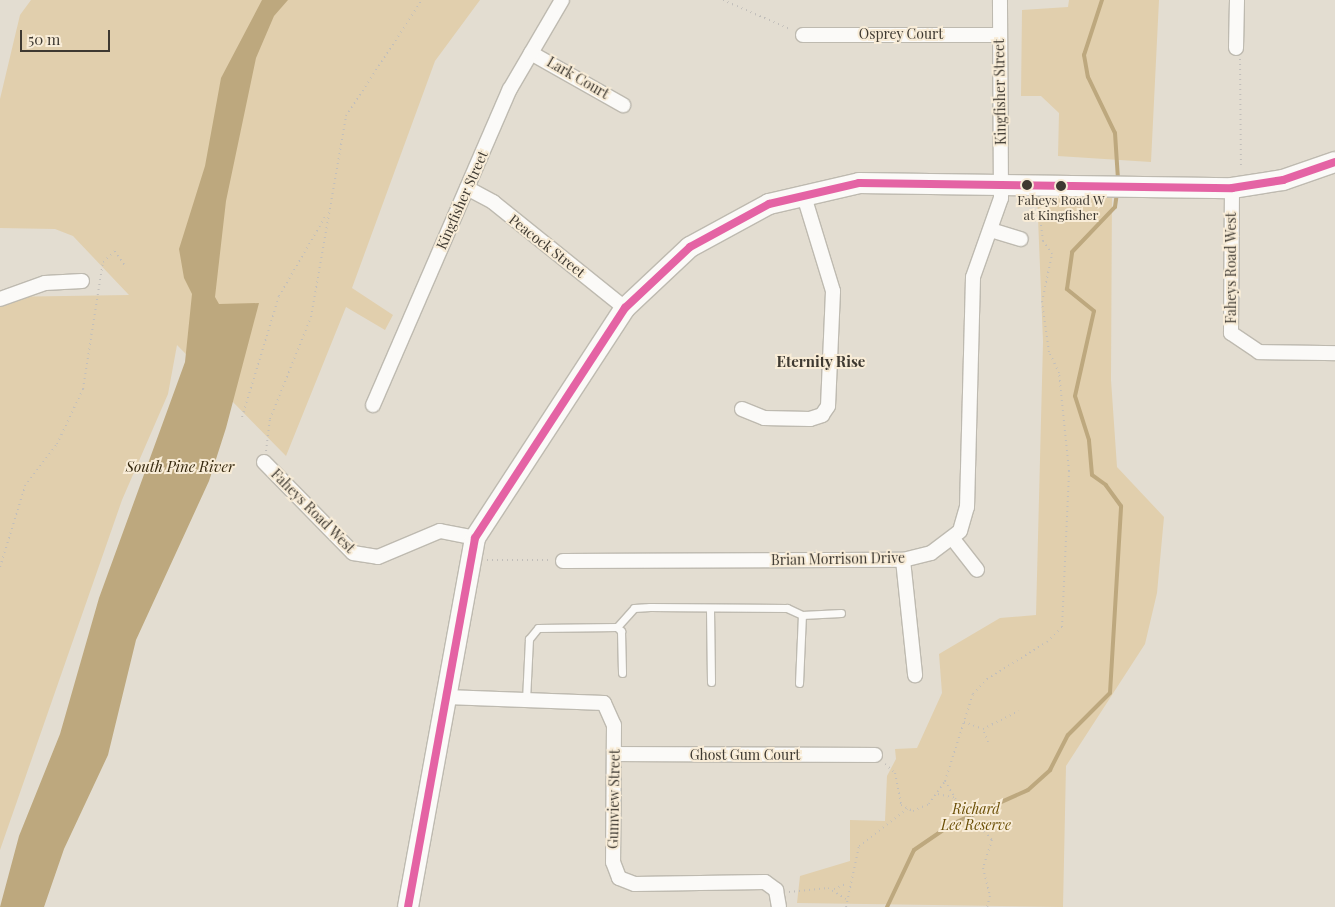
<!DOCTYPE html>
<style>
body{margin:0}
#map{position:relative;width:1335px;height:907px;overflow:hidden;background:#e3ddd1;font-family:"Playfair Display",serif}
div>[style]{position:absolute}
.green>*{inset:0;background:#e1cfad}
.water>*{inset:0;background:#bda87e}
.stream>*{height:4px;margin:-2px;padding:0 2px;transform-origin:2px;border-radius:2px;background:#bda87e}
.path>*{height:2px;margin-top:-1px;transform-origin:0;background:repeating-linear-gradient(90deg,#c2bfbb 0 1px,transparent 0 5px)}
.roads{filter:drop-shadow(1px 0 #bebab0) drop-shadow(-1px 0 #bebab0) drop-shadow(0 1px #bebab0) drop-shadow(0 -1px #bebab0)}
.lane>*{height:7px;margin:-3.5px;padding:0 3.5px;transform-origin:3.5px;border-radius:3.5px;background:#fbfaf8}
.street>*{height:14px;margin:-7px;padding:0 7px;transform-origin:7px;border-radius:7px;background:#fbfaf8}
.secondary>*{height:20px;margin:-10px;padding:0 10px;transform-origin:10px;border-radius:10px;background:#fbfaf8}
.bus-1>*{height:8px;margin:-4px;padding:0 4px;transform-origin:4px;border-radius:4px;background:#e463a4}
.dots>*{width:14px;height:14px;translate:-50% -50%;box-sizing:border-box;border:2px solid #f8ecd7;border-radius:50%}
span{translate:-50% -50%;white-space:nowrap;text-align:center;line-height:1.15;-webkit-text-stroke:4px #f8ecd7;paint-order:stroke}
.bus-label{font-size:13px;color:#3e3931}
.street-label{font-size:14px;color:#3e3931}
.park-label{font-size:14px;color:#6a4e05;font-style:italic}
.neighbourhood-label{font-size:15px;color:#3e3931;font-weight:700}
.water-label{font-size:15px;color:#36290f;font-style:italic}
.scale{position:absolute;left:20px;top:30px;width:90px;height:22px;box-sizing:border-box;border:2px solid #3e3931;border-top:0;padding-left:6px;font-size:15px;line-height:18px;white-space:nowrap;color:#3e3931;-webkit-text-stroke:4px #f8ecd7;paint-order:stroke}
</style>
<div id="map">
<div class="green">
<div style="clip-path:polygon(31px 0,480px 0,435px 61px,352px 288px,393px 315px,385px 330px,346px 307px,286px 456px,177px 345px,168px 394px,122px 500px,0 850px,0 297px,129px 295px,73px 236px,55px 229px,0 228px,0 99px,20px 15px)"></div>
<div style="clip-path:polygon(1069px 0,1159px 0,1151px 162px,1058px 156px,1059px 113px,1041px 96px,1021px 96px,1022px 10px,1068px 7px)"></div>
<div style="clip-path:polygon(1112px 192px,1111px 380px,1117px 467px,1164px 517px,1157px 593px,1145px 644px,1066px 766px,1063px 907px,797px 903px,800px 876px,850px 861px,850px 820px,885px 821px,887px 776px,896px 759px,895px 749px,917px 748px,942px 693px,939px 654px,1000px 618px,1036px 615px,1043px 342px,1037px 193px)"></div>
</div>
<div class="water">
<div style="clip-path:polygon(262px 0,288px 0,274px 16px,256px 58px,226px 201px,215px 297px,219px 304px,259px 303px,226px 428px,209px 481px,136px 640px,108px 755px,64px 849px,44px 907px,0 907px,19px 836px,60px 734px,99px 598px,185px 362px,192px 294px,184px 278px,179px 249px,205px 166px,221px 78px)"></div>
</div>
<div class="stream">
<div style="left:1102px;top:0;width:58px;rotate:108.1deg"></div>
<div style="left:1084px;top:55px;width:22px;rotate:80deg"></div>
<div style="left:1088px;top:77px;width:62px;rotate:64.3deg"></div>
<div style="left:1115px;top:133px;width:47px;rotate:86.3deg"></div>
<div style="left:887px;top:907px;width:63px;rotate:-64.7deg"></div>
<div style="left:914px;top:850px;width:46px;rotate:-34.4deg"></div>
<div style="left:952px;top:824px;width:83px;rotate:-24.1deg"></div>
<div style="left:1028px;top:790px;width:30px;rotate:-42deg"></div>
<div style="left:1050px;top:770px;width:39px;rotate:-63deg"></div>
<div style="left:1068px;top:735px;width:59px;rotate:-45deg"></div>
<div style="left:1110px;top:693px;width:187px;rotate:-86.6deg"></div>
<div style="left:1121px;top:506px;width:26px;rotate:-126deg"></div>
<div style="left:1106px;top:485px;width:17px;rotate:-144deg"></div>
<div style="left:1092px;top:475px;width:35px;rotate:-95deg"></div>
<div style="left:1089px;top:440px;width:46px;rotate:-107.7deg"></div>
<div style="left:1075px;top:396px;width:87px;rotate:-77.4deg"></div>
<div style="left:1094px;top:311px;width:35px;rotate:-141deg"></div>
<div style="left:1067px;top:289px;width:37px;rotate:-82deg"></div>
<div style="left:1072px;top:252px;width:62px;rotate:-46.3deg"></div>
<div style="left:1115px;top:207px;width:15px;rotate:-82deg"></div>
</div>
<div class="path">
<div style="left:723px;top:0;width:75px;rotate:23.5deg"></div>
<div style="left:1240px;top:59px;width:110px;rotate:89.5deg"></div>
<div style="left:242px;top:417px;width:127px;rotate:-73deg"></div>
<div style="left:279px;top:296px;width:91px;rotate:-59.8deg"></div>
<div style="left:266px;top:451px;width:32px;rotate:-83deg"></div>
<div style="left:270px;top:419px;width:110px;rotate:-68.1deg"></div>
<div style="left:311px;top:317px;width:204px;rotate:-80.1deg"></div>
<div style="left:346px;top:116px;width:139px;rotate:-56.8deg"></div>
<div style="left:487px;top:560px;width:63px"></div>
<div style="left:0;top:567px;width:85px;rotate:-72.8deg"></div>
<div style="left:25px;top:486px;width:53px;rotate:-52.7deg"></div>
<div style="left:57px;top:444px;width:61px;rotate:-64.7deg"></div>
<div style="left:83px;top:389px;width:129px;rotate:-81.1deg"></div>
<div style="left:103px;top:262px;width:16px;rotate:-43deg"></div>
<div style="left:115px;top:251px;width:18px;rotate:56deg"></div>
<div style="left:964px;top:722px;width:20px;rotate:20deg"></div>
<div style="left:988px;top:742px;width:14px;rotate:-111deg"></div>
<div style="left:983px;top:729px;width:40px;rotate:-26.6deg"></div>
<div style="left:885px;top:764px;width:13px;rotate:42deg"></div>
<div style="left:895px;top:773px;width:33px;rotate:79deg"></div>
<div style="left:901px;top:805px;width:13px;rotate:27deg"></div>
<div style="left:913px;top:811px;width:17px;rotate:-24deg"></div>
<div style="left:929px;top:804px;width:28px;rotate:-55deg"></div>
<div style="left:945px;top:781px;width:91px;rotate:-72.2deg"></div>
<div style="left:973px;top:694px;width:21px;rotate:-47deg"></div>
<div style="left:987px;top:679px;width:70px;rotate:-31.7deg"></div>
<div style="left:1047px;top:642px;width:21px;rotate:-45deg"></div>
<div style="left:1062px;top:627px;width:156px;rotate:-87.4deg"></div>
<div style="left:1069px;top:471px;width:99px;rotate:-95.8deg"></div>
<div style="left:1059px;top:373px;width:23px;rotate:-115deg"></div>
<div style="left:1049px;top:352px;width:50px;rotate:-98deg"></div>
<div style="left:1042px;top:302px;width:49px;rotate:-78.2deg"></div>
<div style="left:1052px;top:254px;width:16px;rotate:-125deg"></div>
<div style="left:1043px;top:241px;width:39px;rotate:-97deg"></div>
<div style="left:945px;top:781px;width:24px;rotate:60deg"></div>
<div style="left:957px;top:802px;width:52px;rotate:47.4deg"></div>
<div style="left:992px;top:840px;width:29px;rotate:108deg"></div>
<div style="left:983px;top:868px;width:29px;rotate:76deg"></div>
<div style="left:990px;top:896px;width:11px;rotate:105deg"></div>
<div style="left:938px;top:794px;width:17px;rotate:13deg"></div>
<div style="left:834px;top:889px;width:15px;rotate:-23deg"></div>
<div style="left:789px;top:892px;width:39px;rotate:-6deg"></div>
<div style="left:828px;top:888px;width:21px;rotate:31deg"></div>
<div style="left:846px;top:907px;width:62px;rotate:-78deg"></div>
<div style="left:859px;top:846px;width:61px;rotate:-37.6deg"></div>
</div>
<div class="roads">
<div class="lane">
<div style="left:710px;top:609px;width:73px;rotate:89.2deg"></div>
<div style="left:617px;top:627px;width:25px;rotate:-48deg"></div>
<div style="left:634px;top:608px;width:16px;rotate:-4deg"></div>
<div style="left:650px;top:607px;width:137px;rotate:0.4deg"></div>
<div style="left:787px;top:608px;width:17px;rotate:25deg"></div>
<div style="left:802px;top:615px;width:39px;rotate:-3deg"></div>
<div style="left:799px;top:683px;width:68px;rotate:-87.5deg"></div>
<div style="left:526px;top:700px;width:61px;rotate:-87.2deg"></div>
<div style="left:529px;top:639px;width:14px;rotate:-51deg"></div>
<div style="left:538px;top:628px;width:79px;rotate:-0.7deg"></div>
<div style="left:617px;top:627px;width:6px;rotate:45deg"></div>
<div style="left:621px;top:631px;width:42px;rotate:88.6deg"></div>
</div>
<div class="street">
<div style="left:803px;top:35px;width:197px"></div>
<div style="left:1236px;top:48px;width:48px;rotate:-88.8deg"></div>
<div style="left:531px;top:53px;width:106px;rotate:29.5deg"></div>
<div style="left:467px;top:188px;width:30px;rotate:28deg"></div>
<div style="left:493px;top:202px;width:169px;rotate:38.8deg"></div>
<div style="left:1232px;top:188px;width:145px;rotate:90.4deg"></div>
<div style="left:1231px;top:333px;width:34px;rotate:34deg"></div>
<div style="left:1259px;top:352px;width:76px;rotate:0.8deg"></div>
<div style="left:991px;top:230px;width:31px;rotate:17deg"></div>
<div style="left:0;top:299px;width:48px;rotate:-19.6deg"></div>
<div style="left:45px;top:283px;width:37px;rotate:-3deg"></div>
<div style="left:373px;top:405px;width:344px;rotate:-66.6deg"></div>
<div style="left:510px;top:89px;width:103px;rotate:-59.7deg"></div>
<div style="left:742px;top:409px;width:24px;rotate:22deg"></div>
<div style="left:764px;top:418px;width:46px;rotate:1.2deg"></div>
<div style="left:810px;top:419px;width:13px;rotate:-18deg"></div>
<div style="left:822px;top:415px;width:11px;rotate:-56deg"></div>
<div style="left:828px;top:406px;width:115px;rotate:-87.5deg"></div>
<div style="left:833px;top:291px;width:102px;rotate:-107deg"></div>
<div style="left:264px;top:462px;width:127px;rotate:45.6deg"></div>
<div style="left:353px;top:553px;width:25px;rotate:9deg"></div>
<div style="left:378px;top:557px;width:67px;rotate:-22.8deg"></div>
<div style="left:440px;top:531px;width:36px;rotate:11deg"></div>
<div style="left:953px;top:539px;width:39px;rotate:52deg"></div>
<div style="left:903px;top:560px;width:116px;rotate:84deg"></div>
<div style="left:563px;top:561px;width:340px;rotate:-0.2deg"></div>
<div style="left:903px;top:560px;width:29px;rotate:-14deg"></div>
<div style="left:931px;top:553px;width:36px;rotate:-37deg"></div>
<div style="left:960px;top:531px;width:25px;rotate:-74deg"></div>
<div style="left:967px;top:507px;width:230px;rotate:-88.5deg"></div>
<div style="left:973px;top:277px;width:84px;rotate:-70.5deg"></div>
<div style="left:1001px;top:198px;width:198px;rotate:-90.3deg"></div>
<div style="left:446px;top:697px;width:158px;rotate:2.2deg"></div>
<div style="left:604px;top:703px;width:24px;rotate:66deg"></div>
<div style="left:614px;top:725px;width:137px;rotate:90.4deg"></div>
<div style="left:613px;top:862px;width:17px;rotate:69deg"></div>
<div style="left:619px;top:878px;width:17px;rotate:21deg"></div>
<div style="left:635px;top:884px;width:130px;rotate:-0.9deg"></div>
<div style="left:765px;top:882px;width:14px;rotate:36deg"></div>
<div style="left:776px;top:890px;width:17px;rotate:80deg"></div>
<div style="left:616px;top:754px;width:259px;rotate:0.2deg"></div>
</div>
<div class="secondary">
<div style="left:408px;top:907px;width:375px;rotate:-79.7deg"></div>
<div style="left:475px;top:538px;width:275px;rotate:-56.9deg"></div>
<div style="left:625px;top:308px;width:89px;rotate:-43.2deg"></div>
<div style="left:690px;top:247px;width:90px;rotate:-28.6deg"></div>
<div style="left:769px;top:204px;width:92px;rotate:-13.1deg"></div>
<div style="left:859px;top:183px;width:373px;rotate:0.8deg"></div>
<div style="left:1232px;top:188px;width:52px;rotate:-8.9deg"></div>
<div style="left:1283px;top:180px;width:55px;rotate:-19.1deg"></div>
</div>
</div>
<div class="bus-1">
<div style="left:408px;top:907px;width:375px;rotate:-79.7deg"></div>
<div style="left:475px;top:538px;width:275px;rotate:-56.9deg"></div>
<div style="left:625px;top:308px;width:89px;rotate:-43.2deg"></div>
<div style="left:690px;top:247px;width:90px;rotate:-28.6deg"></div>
<div style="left:769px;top:204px;width:92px;rotate:-13.1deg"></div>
<div style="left:859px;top:183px;width:373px;rotate:0.8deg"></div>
<div style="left:1232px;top:188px;width:52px;rotate:-8.9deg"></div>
<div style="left:1283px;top:180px;width:55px;rotate:-19.1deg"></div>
</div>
<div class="dots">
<div style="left:1027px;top:185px;background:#3e3931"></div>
<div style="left:1061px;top:186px;background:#3e3931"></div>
</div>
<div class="bus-label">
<span style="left:1061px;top:208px">Faheys Road W<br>at Kingfisher</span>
</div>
<div class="street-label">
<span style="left:901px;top:34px">Osprey Court</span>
<span style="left:578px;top:78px;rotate:30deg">Lark Court</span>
<span style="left:1000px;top:92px;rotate:-91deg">Kingfisher Street</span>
<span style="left:462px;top:200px;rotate:-66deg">Kingfisher Street</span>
<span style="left:547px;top:246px;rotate:38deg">Peacock Street</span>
<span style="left:1231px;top:268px;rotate:-90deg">Faheys Road West</span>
<span style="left:313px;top:511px;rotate:45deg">Faheys Road West</span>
<span style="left:838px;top:559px;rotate:-1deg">Brian Morrison Drive</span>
<span style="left:745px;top:755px">Ghost Gum Court</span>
<span style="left:614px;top:799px;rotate:-89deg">Gumview Street</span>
</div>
<div class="park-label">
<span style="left:976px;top:817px">Richard<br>Lee Reserve</span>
</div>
<div class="neighbourhood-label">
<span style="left:821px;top:362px">Eternity Rise</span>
</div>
<div class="water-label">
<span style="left:180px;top:467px">South Pine River</span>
</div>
<div class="scale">50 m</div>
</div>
